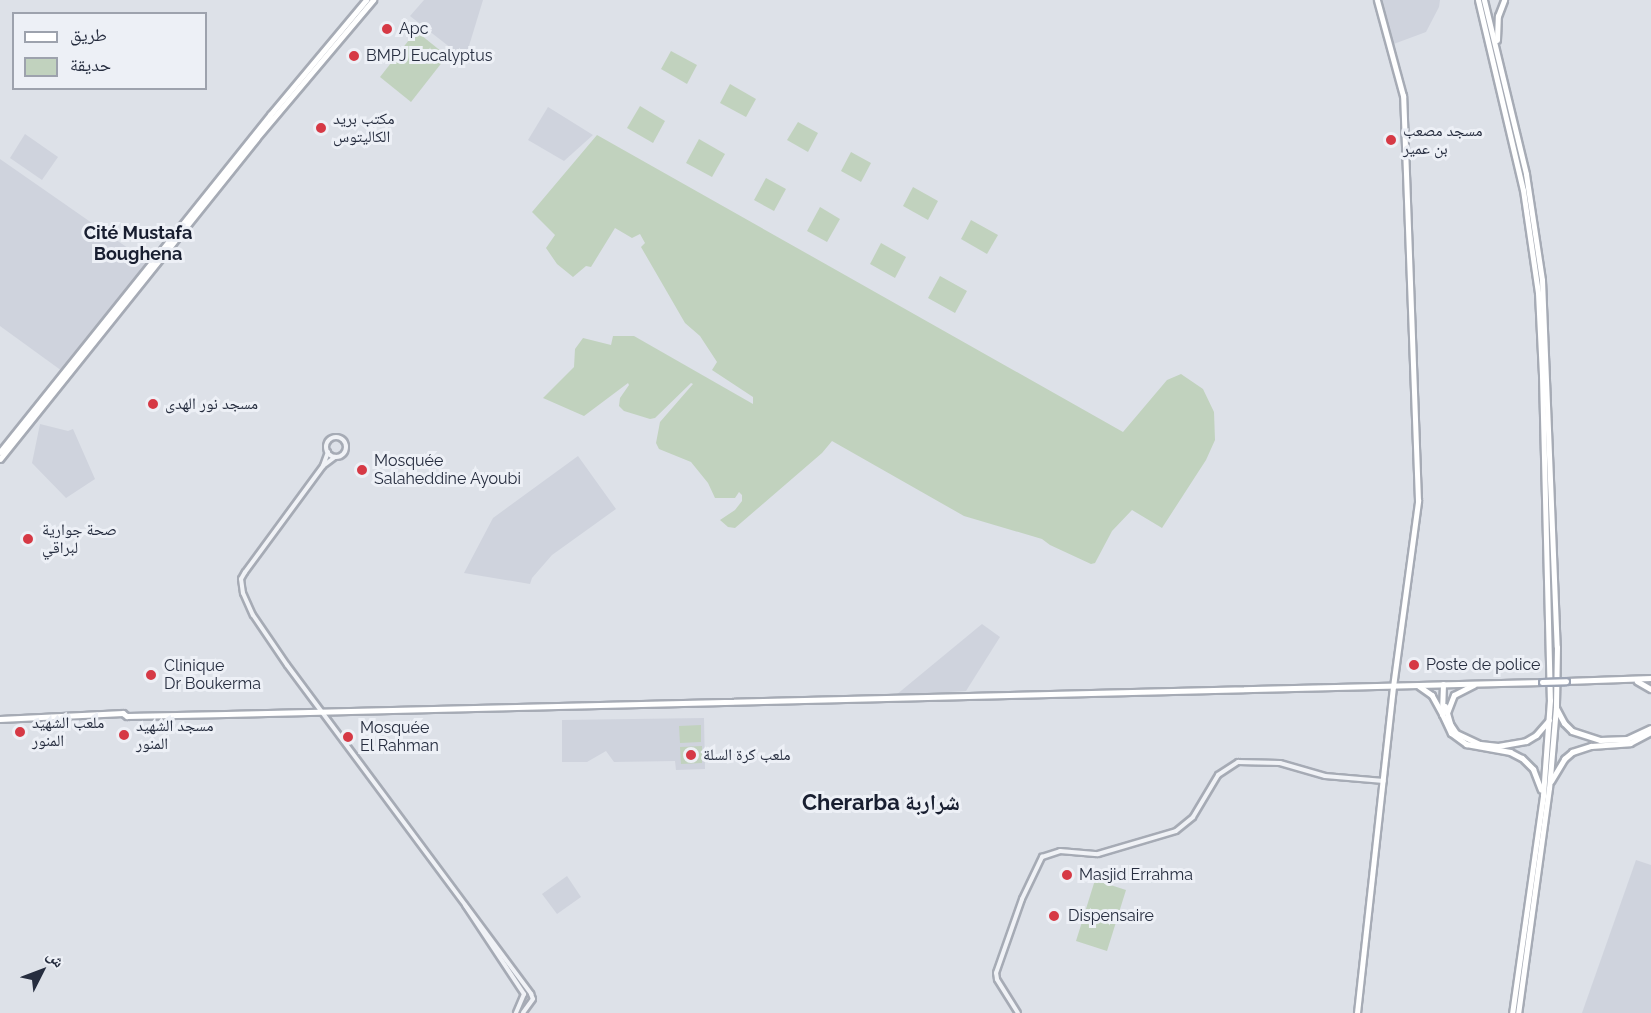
<!DOCTYPE html>
<meta charset="utf-8">
<style>
body{margin:0}
#map{position:relative;width:1651px;height:1013px;overflow:hidden;background:#dde1e8;font-family:Raleway,"Noto Naskh Arabic",sans-serif}
div>[style]{position:absolute}
.built>*{inset:0;background:#cfd3dd}
.green>*{inset:0;background:#c1d2be}
.roads{filter:drop-shadow(2px 0 #a6abb5) drop-shadow(-2px 0 #a6abb5) drop-shadow(0 2px #a6abb5) drop-shadow(0 -2px #a6abb5)}
.minor>*{height:4px;margin:-2px;padding:0 2px;transform-origin:2px;border-radius:2px;background:#f0f2f6}
.minor>.ring{margin:-2px;padding:0;box-sizing:content-box;background:none;border:4px solid #f0f2f6;border-radius:50%}
.major>*{height:4.5px;margin:-2.25px;padding:0 2.25px;transform-origin:2.25px;border-radius:2.25px;background:#fff}
.highway>*{height:5px;margin:-2.5px;padding:0 2.5px;transform-origin:2.5px;border-radius:2.5px;background:#fff}
.bridges{filter:drop-shadow(2px 0 #9ca4b4) drop-shadow(-2px 0 #9ca4b4) drop-shadow(0 2px #9ca4b4) drop-shadow(0 -2px #9ca4b4)}
.major-bridge>*{height:4.5px;margin:-2.25px;padding:0 2.25px;transform-origin:2.25px;border-radius:2.25px;background:#fff}
.dots>*{width:16px;height:16px;translate:-50% -50%;box-sizing:border-box;border:3px solid #edf0f6;border-radius:50%}
span{translate:-50% -50%;white-space:nowrap;text-align:center;line-height:1.15;-webkit-text-stroke:6px #edf0f6;paint-order:stroke}
.poi-label{font-size:16px;color:#262d3f}
.left{translate:0 -50%;text-align:left}
.neighbourhood-label{font-size:18px;color:#181e30;font-weight:700}
.district-label{font-size:22px;color:#181e30;font-weight:700}
.legend{position:absolute;left:12px;top:12px;width:195px;height:78px;box-sizing:border-box;background:#edf0f6;border:2px solid #9da2ad;margin:0;padding:8px 10px;list-style:none;font-size:18px;color:#262d3f}
.legend li{display:flex;align-items:center;gap:12px;height:30px}
.legend b{width:30px;border:2px solid #9da2ad}
.north{position:absolute;left:12px;top:941px;width:60px;height:60px;-webkit-text-stroke:4px #edf0f6;paint-order:stroke;rotate:48deg;font-size:16px;font-weight:700;line-height:24px;text-align:center;color:#262d3f}
.north::after{content:'';display:block;margin:auto;width:21px;height:27px;background:#262d3f;clip-path:polygon(50% 0,100% 100%,50% 72%,0 100%)}
</style>
<div id="map">
<div class="built">
<div style="clip-path:polygon(424px 0,483px 0,465px 59px,410px 16px)"></div>
<div style="clip-path:polygon(1380px 0,1440px 0,1439px 7px,1426px 32px,1391px 45px)"></div>
<div style="clip-path:polygon(548px 107px,593px 135px,564px 161px,528px 140px)"></div>
<div style="clip-path:polygon(25px 134px,58px 157px,42px 180px,10px 158px)"></div>
<div style="clip-path:polygon(0 159px,148px 262px,62px 371px,0 326px)"></div>
<div style="clip-path:polygon(40px 424px,68px 431px,73px 429px,95px 479px,66px 498px,32px 463px)"></div>
<div style="clip-path:polygon(578px 456px,616px 509px,552px 555px,532px 578px,530px 584px,464px 573px,493px 518px)"></div>
<div style="clip-path:polygon(982px 624px,1000px 637px,966px 691px,896px 695px)"></div>
<div style="clip-path:polygon(704px 718px,705px 769px,676px 770px,675px 761px,614px 762px,606px 751px,587px 762px,562px 762px,562px 720px)"></div>
<div style="clip-path:polygon(1636px 860px,1651px 865px,1651px 1013px,1582px 1013px)"></div>
<div style="clip-path:polygon(567px 876px,581px 897px,557px 914px,542px 894px)"></div>
</div>
<div class="green">
<div style="clip-path:polygon(416px 31px,447px 56px,411px 102px,380px 77px)"></div>
<div style="clip-path:polygon(671px 51px,697px 65px,687px 84px,661px 69px)"></div>
<div style="clip-path:polygon(730px 84px,756px 99px,746px 117px,720px 103px)"></div>
<div style="clip-path:polygon(640px 106px,665px 121px,653px 143px,627px 128px)"></div>
<div style="clip-path:polygon(798px 122px,818px 133px,808px 152px,787px 140px)"></div>
<div style="clip-path:polygon(597px 135px,1123px 432px,1167px 380px,1181px 374px,1203px 389px,1214px 412px,1215px 440px,1206px 460px,1162px 528px,1132px 510px,1112px 531px,1095px 563px,1091px 564px,1050px 545px,1042px 539px,964px 516px,832px 441px,822px 453px,735px 528px,728px 527px,720px 520px,735px 510px,742px 501px,742px 495px,739px 492px,735px 498px,715px 498px,708px 483px,691px 462px,659px 449px,656px 443px,660px 422px,693px 384px,691px 383px,655px 418px,650px 419px,624px 411px,619px 406px,620px 398px,629px 385px,628px 383px,584px 416px,543px 398px,574px 367px,575px 349px,583px 338px,611px 345px,613px 336px,634px 336px,753px 404px,753px 397px,712px 370px,717px 362px,700px 336px,685px 323px,641px 247px,645px 243px,640px 234px,632px 238px,615px 228px,591px 267px,586px 266px,573px 277px,557px 264px,546px 248px,555px 235px,532px 212px)"></div>
<div style="clip-path:polygon(699px 139px,725px 154px,712px 177px,686px 163px)"></div>
<div style="clip-path:polygon(851px 152px,871px 163px,861px 182px,841px 171px)"></div>
<div style="clip-path:polygon(766px 178px,786px 189px,774px 211px,754px 200px)"></div>
<div style="clip-path:polygon(913px 187px,938px 201px,928px 220px,903px 206px)"></div>
<div style="clip-path:polygon(820px 207px,840px 219px,827px 242px,807px 231px)"></div>
<div style="clip-path:polygon(971px 220px,998px 235px,987px 254px,961px 239px)"></div>
<div style="clip-path:polygon(881px 243px,906px 257px,895px 278px,870px 264px)"></div>
<div style="clip-path:polygon(940px 276px,967px 291px,955px 313px,928px 298px)"></div>
<div style="clip-path:polygon(701px 725px,701px 742px,680px 743px,679px 726px)"></div>
<div style="clip-path:polygon(702px 746px,702px 763px,681px 764px,680px 747px)"></div>
<div style="clip-path:polygon(1095px 880px,1126px 890px,1107px 951px,1076px 941px)"></div>
</div>
<div class="roads">
<div class="minor">
<div class="ring" style="left:326px;top:437px;width:16px;height:16px"></div>
<div style="left:328px;top:452px;width:15px;rotate:110deg"></div>
<div style="left:323px;top:466px;width:132px;rotate:126.3deg"></div>
<div style="left:245px;top:572px;width:8px;rotate:120deg"></div>
<div style="left:241px;top:579px;width:14px;rotate:82deg"></div>
<div style="left:243px;top:593px;width:24px;rotate:66deg"></div>
<div style="left:253px;top:615px;width:60px;rotate:55.8deg"></div>
<div style="left:287px;top:665px;width:410px;rotate:53.4deg"></div>
<div style="left:531px;top:994px;width:5px;rotate:68deg"></div>
<div style="left:533px;top:999px;width:17px;rotate:126deg"></div>
<div style="left:323px;top:466px;width:15px;rotate:-37deg"></div>
<div style="left:465px;top:905px;width:107px;rotate:56.5deg"></div>
<div style="left:524px;top:994px;width:21px;rotate:113deg"></div>
<div style="left:1018px;top:1013px;width:40px;rotate:-122deg"></div>
<div style="left:997px;top:979px;width:6px;rotate:-99deg"></div>
<div style="left:996px;top:973px;width:78px;rotate:-70.6deg"></div>
<div style="left:1022px;top:899px;width:47px;rotate:-64.5deg"></div>
<div style="left:1042px;top:857px;width:19px;rotate:-18deg"></div>
<div style="left:1060px;top:851px;width:38px;rotate:5deg"></div>
<div style="left:1098px;top:854px;width:81px;rotate:-16.4deg"></div>
<div style="left:1176px;top:831px;width:22px;rotate:-39deg"></div>
<div style="left:1193px;top:817px;width:49px;rotate:-59.2deg"></div>
<div style="left:1218px;top:775px;width:24px;rotate:-33deg"></div>
<div style="left:1238px;top:762px;width:42px;rotate:1.4deg"></div>
<div style="left:1280px;top:763px;width:47px;rotate:16.1deg"></div>
<div style="left:1325px;top:776px;width:59px;rotate:4.8deg"></div>
</div>
<div class="major">
<div style="left:0;top:452px;width:432px;rotate:-51.3deg"></div>
<div style="left:270px;top:115px;width:150px;rotate:-50.1deg"></div>
<div style="left:0;top:459px;width:410px;rotate:-51.3deg"></div>
<div style="left:256px;top:139px;width:182px;rotate:-49.9deg"></div>
<div style="left:1566px;top:681px;width:85px;rotate:-2deg"></div>
<div style="left:1637px;top:681px;width:16px;rotate:30deg"></div>
<div style="left:1419px;top:686px;width:16px;rotate:35deg"></div>
<div style="left:1432px;top:695px;width:21px;rotate:61deg"></div>
<div style="left:1447px;top:713px;width:19px;rotate:-69deg"></div>
<div style="left:1454px;top:695px;width:22px;rotate:-27deg"></div>
<div style="left:0;top:719px;width:123px;rotate:-2.8deg"></div>
<div style="left:123px;top:713px;width:5px;rotate:37deg"></div>
<div style="left:127px;top:716px;width:99px;rotate:-1.2deg"></div>
<div style="left:226px;top:714px;width:1316px;rotate:-1.39deg"></div>
<div style="left:1357px;top:1013px;width:328px;rotate:-83.7deg"></div>
<div style="left:1393px;top:687px;width:188px;rotate:-82.3deg"></div>
<div style="left:1418px;top:501px;width:405px;rotate:-92.1deg"></div>
<div style="left:1403px;top:96px;width:99px;rotate:-105.2deg"></div>
</div>
<div class="highway">
<div style="left:1478px;top:0;width:195px;rotate:76.7deg"></div>
<div style="left:1523px;top:190px;width:104px;rotate:81.7deg"></div>
<div style="left:1538px;top:293px;width:83px;rotate:87.2deg"></div>
<div style="left:1542px;top:376px;width:324px;rotate:88.6deg"></div>
<div style="left:1550px;top:700px;width:96px;rotate:94.2deg"></div>
<div style="left:1543px;top:796px;width:219px;rotate:98.1deg"></div>
<div style="left:1484px;top:0;width:179px;rotate:76.4deg"></div>
<div style="left:1526px;top:174px;width:107px;rotate:81.4deg"></div>
<div style="left:1542px;top:280px;width:367px;rotate:87.7deg"></div>
<div style="left:1557px;top:647px;width:60px;rotate:91deg"></div>
<div style="left:1556px;top:707px;width:81px;rotate:94.9deg"></div>
<div style="left:1549px;top:788px;width:227px;rotate:97.8deg"></div>
<div style="left:1497px;top:40px;width:24px;rotate:-88deg"></div>
<div style="left:1498px;top:16px;width:17px;rotate:-69deg"></div>
<div style="left:1443px;top:684px;width:30px;rotate:92deg"></div>
<div style="left:1442px;top:714px;width:21px;rotate:65deg"></div>
<div style="left:1451px;top:733px;width:19px;rotate:36deg"></div>
<div style="left:1466px;top:744px;width:45px;rotate:10.3deg"></div>
<div style="left:1510px;top:752px;width:13px;rotate:27deg"></div>
<div style="left:1522px;top:758px;width:16px;rotate:45deg"></div>
<div style="left:1533px;top:769px;width:22px;rotate:69deg"></div>
<div style="left:1445px;top:706px;width:19px;rotate:74deg"></div>
<div style="left:1450px;top:724px;width:11px;rotate:56deg"></div>
<div style="left:1456px;top:733px;width:26px;rotate:25deg"></div>
<div style="left:1480px;top:744px;width:18px;rotate:6deg"></div>
<div style="left:1498px;top:746px;width:28px;rotate:-10deg"></div>
<div style="left:1526px;top:741px;width:12px;rotate:-31deg"></div>
<div style="left:1536px;top:735px;width:20px;rotate:-49deg"></div>
<div style="left:1556px;top:708px;width:17px;rotate:62deg"></div>
<div style="left:1564px;top:723px;width:11px;rotate:45deg"></div>
<div style="left:1572px;top:731px;width:29px;rotate:18deg"></div>
<div style="left:1600px;top:740px;width:27px;rotate:-2deg"></div>
<div style="left:1627px;top:739px;width:26px;rotate:-25deg"></div>
<div style="left:1551px;top:781px;width:26px;rotate:-59deg"></div>
<div style="left:1564px;top:759px;width:11px;rotate:-41deg"></div>
<div style="left:1572px;top:752px;width:20px;rotate:-18deg"></div>
<div style="left:1591px;top:746px;width:39px;rotate:-4deg"></div>
<div style="left:1630px;top:743px;width:24px;rotate:-28deg"></div>
</div>
</div>
<div class="bridges">
<div class="major-bridge">
<div style="left:1542px;top:682px;width:24px;rotate:-2deg"></div>
</div>
</div>
<div class="dots">
<div style="left:387px;top:29px;background:#d63945"></div>
<div style="left:354px;top:56px;background:#d63945"></div>
<div style="left:321px;top:128px;background:#d63945"></div>
<div style="left:1391px;top:140px;background:#d63945"></div>
<div style="left:153px;top:404px;background:#d63945"></div>
<div style="left:362px;top:470px;background:#d63945"></div>
<div style="left:28px;top:539px;background:#d63945"></div>
<div style="left:1414px;top:665px;background:#d63945"></div>
<div style="left:151px;top:675px;background:#d63945"></div>
<div style="left:20px;top:732px;background:#d63945"></div>
<div style="left:124px;top:735px;background:#d63945"></div>
<div style="left:348px;top:737px;background:#d63945"></div>
<div style="left:691px;top:755px;background:#d63945"></div>
<div style="left:1067px;top:875px;background:#d63945"></div>
<div style="left:1054px;top:916px;background:#d63945"></div>
</div>
<div class="poi-label">
<span class="left" style="left:399px;top:29px">Apc</span>
<span class="left" style="left:366px;top:56px">BMPJ Eucalyptus</span>
<span class="left" style="left:333px;top:128px">مكتب بريد<br>الكاليتوس</span>
<span class="left" style="left:1403px;top:140px">مسجد مصعب<br>بن عمير</span>
<span class="left" style="left:165px;top:404px">مسجد نور الهدى</span>
<span class="left" style="left:374px;top:470px">Mosquée<br>Salaheddine Ayoubi</span>
<span class="left" style="left:42px;top:539px">صحة جوارية<br>لبراقي</span>
<span class="left" style="left:1426px;top:665px">Poste de police</span>
<span class="left" style="left:164px;top:675px">Clinique<br>Dr Boukerma</span>
<span class="left" style="left:32px;top:732px">ملعب الشهيد<br>المنور</span>
<span class="left" style="left:136px;top:735px">مسجد الشهيد<br>المنور</span>
<span class="left" style="left:360px;top:737px">Mosquée<br>El Rahman</span>
<span class="left" style="left:703px;top:755px">ملعب كرة السلة</span>
<span class="left" style="left:1079px;top:875px">Masjid Errahma</span>
<span class="left" style="left:1068px;top:916px">Dispensaire</span>
</div>
<div class="neighbourhood-label">
<span style="left:138px;top:244px">Cité Mustafa<br>Boughena</span>
</div>
<div class="district-label">
<span style="left:881px;top:803px">Cherarba شراربة</span>
</div>
<ul class="legend">
<li><b style="height:8px;background:#fff"></b>طريق</li>
<li><b style="height:16px;background:#c1d2be"></b>حديقة</li>
</ul>
<div class="north">ش</div>
</div>
